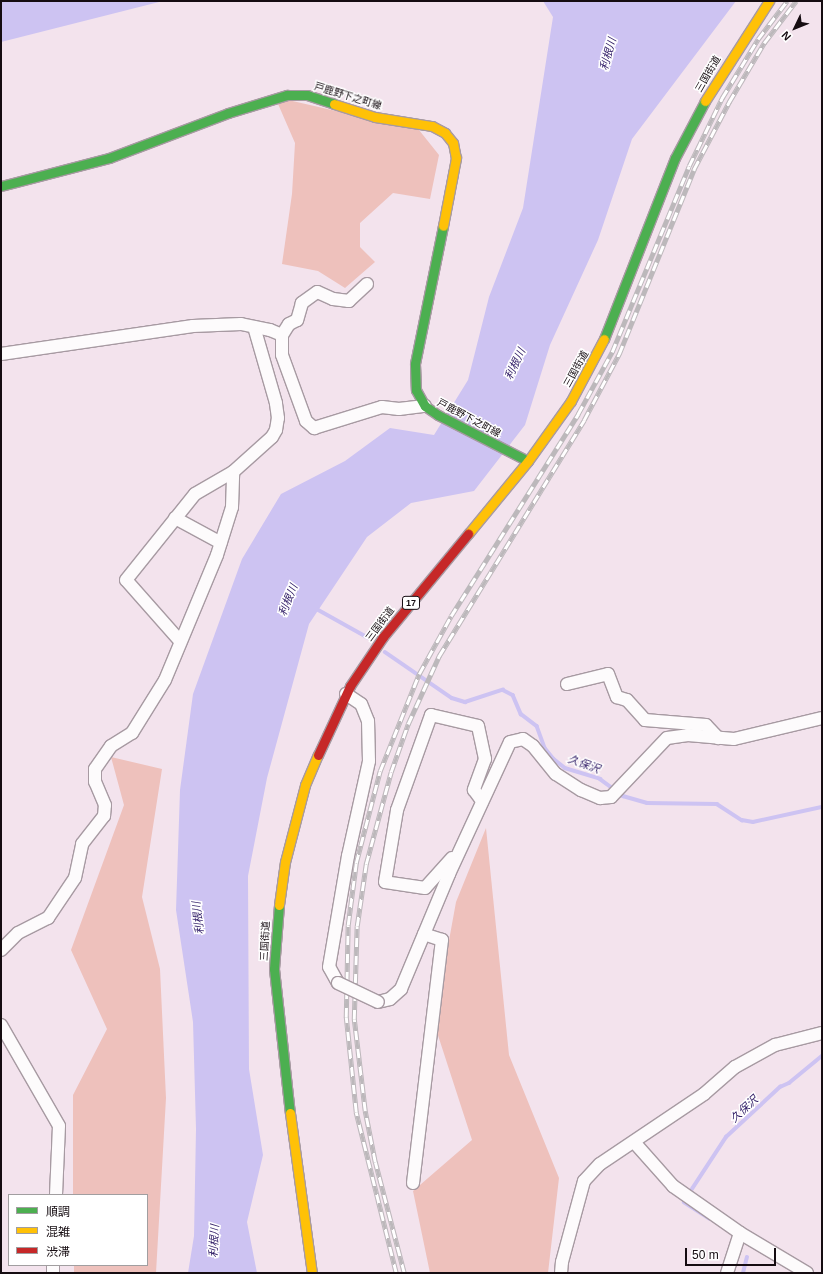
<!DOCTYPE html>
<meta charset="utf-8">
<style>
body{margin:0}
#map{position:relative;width:823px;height:1274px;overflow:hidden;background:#f3e3ed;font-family:Helvetica,"Noto Sans JP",sans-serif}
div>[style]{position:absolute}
.green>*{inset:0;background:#eec1bc}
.water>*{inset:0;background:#cdc3f2}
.stream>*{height:3.5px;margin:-1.75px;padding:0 1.75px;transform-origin:1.75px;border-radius:1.75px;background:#cdc3f2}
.roads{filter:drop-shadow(1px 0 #a79aa2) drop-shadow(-1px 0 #a79aa2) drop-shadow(0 1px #a79aa2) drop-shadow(0 -1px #a79aa2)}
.street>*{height:12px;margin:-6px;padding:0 6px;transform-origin:6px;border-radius:6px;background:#fdfbfc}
.fast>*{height:9px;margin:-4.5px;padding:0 4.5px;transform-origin:4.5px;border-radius:4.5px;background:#4caf50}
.slow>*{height:9px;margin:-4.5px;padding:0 4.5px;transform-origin:4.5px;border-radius:4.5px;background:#ffc107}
.jam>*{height:9px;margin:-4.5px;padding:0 4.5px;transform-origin:4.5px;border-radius:4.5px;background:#c62828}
.rail>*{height:4.5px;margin-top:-2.25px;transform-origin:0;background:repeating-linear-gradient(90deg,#fff 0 9px,#bcb8bb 0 18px);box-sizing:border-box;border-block:1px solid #bcb8bb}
.bridges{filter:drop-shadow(1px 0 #a79aa2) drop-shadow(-1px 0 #a79aa2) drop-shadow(0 1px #a79aa2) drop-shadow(0 -1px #a79aa2)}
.street-bridge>*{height:12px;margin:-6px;padding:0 6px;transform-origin:6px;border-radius:6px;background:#fdfbfc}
span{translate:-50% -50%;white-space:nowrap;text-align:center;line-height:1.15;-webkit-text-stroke:3px #fff;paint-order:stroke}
.shield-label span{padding:1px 3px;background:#fff;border:1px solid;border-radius:3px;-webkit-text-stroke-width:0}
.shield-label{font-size:9px;color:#150c11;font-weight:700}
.street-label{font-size:10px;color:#150c11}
.water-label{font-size:11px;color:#35226a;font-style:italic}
.frame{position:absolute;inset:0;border:2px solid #150c11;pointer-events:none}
.legend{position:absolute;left:8px;top:1194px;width:140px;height:72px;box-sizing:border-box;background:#fff;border:1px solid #a19ea0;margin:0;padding:5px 7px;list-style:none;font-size:12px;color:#150c11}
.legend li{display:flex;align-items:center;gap:8px;height:20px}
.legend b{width:20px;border:1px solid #a19ea0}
.north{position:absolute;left:775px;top:8px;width:40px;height:40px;-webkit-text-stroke:3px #fff;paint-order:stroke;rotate:227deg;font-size:11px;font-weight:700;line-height:16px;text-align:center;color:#150c11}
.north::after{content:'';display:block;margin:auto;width:14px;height:18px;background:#150c11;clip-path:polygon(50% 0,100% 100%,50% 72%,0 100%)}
.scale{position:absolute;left:685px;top:1248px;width:91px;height:18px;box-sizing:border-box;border:2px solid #150c11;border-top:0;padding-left:5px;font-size:12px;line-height:14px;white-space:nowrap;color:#150c11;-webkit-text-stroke:3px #fff;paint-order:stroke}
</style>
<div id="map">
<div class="green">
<div style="clip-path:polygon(275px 97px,419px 130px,439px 155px,430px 199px,393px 193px,360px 223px,360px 247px,375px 262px,345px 288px,318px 271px,282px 264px,292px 194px,295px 143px)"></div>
<div style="clip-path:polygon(111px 757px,162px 769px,142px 897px,160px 969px,166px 1098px,156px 1273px,74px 1273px,74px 1265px,147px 1265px,147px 1195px,73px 1195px,73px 1095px,107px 1029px,71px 950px,124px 805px)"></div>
<div style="clip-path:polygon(486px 828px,509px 1055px,559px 1178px,548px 1273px,430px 1273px,413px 1191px,472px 1140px,434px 1023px,456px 902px)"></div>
</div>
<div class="water">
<div style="clip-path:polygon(1px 1px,163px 1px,1px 42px)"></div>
<div style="clip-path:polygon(543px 1px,736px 1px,632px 139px,598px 240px,550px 345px,525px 425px,474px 491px,411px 503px,367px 537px,309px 624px,267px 778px,248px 876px,249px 1069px,263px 1155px,247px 1222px,257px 1273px,188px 1273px,194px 1236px,196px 1129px,193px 1022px,176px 910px,180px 790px,193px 694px,242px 559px,281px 494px,345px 461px,390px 428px,434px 435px,468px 380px,489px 297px,523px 208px,553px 17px)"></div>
</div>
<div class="stream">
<div style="left:315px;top:608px;width:60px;rotate:29.1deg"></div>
<div style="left:385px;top:652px;width:81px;rotate:34.5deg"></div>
<div style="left:452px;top:698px;width:14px;rotate:17deg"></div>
<div style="left:465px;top:702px;width:40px;rotate:-18deg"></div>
<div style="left:503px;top:690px;width:11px;rotate:27deg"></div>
<div style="left:513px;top:695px;width:21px;rotate:67deg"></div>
<div style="left:521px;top:714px;width:20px;rotate:37deg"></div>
<div style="left:537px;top:726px;width:23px;rotate:70deg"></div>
<div style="left:545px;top:748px;width:14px;rotate:51deg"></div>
<div style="left:554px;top:759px;width:14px;rotate:39deg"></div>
<div style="left:565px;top:768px;width:37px;rotate:17deg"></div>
<div style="left:600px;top:779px;width:29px;rotate:36deg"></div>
<div style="left:623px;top:796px;width:25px;rotate:16deg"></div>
<div style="left:647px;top:803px;width:70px;rotate:0.8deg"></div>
<div style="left:717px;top:804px;width:30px;rotate:33deg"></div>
<div style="left:742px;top:820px;width:11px;rotate:10deg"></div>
<div style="left:753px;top:822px;width:71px;rotate:-12.3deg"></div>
<div style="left:692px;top:1189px;width:62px;rotate:-56.8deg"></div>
<div style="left:726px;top:1137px;width:74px;rotate:-42.8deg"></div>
<div style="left:780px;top:1087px;width:10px;rotate:-24deg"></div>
<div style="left:789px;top:1083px;width:43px;rotate:-39.3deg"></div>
<div style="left:684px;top:1202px;width:30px;rotate:33deg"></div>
<div style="left:743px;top:1273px;width:16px;rotate:-76deg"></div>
</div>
<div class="roads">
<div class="street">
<div style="left:367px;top:284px;width:25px;rotate:137deg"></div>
<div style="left:349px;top:301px;width:16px;rotate:-173deg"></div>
<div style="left:333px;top:299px;width:17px;rotate:-156deg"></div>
<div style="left:317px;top:292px;width:19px;rotate:144deg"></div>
<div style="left:302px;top:303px;width:18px;rotate:106deg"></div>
<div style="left:297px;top:320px;width:9px;rotate:153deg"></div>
<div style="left:289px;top:324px;width:13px;rotate:122deg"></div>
<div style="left:282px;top:335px;width:20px;rotate:90deg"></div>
<div style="left:282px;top:355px;width:70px;rotate:70deg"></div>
<div style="left:306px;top:421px;width:11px;rotate:41deg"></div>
<div style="left:314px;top:428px;width:71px;rotate:-17.2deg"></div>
<div style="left:382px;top:407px;width:17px;rotate:7deg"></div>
<div style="left:399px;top:409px;width:26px;rotate:-7deg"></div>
<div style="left:1px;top:354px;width:194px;rotate:-8.3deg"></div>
<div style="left:193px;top:326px;width:48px;rotate:-2.4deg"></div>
<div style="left:241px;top:324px;width:30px;rotate:12deg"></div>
<div style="left:270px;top:330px;width:13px;rotate:23deg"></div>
<div style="left:175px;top:518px;width:52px;rotate:28.5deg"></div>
<div style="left:180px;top:641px;width:81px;rotate:-131.5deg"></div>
<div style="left:126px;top:580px;width:110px;rotate:-51.3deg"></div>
<div style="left:195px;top:494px;width:44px;rotate:-30.1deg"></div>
<div style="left:567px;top:684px;width:42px;rotate:-13.7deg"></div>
<div style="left:608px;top:674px;width:25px;rotate:69deg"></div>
<div style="left:617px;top:697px;width:10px;rotate:17deg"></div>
<div style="left:627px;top:700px;width:27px;rotate:48deg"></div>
<div style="left:645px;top:720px;width:61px;rotate:4.7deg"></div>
<div style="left:706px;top:725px;width:18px;rotate:47deg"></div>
<div style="left:452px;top:858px;width:40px;rotate:132deg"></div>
<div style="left:425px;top:888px;width:40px;rotate:-171.5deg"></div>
<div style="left:385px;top:882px;width:73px;rotate:-80.5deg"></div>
<div style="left:397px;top:810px;width:101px;rotate:-70.3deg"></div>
<div style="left:431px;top:715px;width:48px;rotate:13.2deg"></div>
<div style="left:478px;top:726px;width:34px;rotate:78deg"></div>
<div style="left:485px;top:759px;width:33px;rotate:110deg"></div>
<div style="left:474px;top:790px;width:14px;rotate:54deg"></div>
<div style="left:1px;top:950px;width:24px;rotate:-45deg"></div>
<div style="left:18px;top:933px;width:34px;rotate:-27deg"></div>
<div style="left:48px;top:918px;width:48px;rotate:-56deg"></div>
<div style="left:75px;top:878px;width:35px;rotate:-78deg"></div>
<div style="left:82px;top:844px;width:36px;rotate:-52deg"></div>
<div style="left:104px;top:816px;width:11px;rotate:-85deg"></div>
<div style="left:105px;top:805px;width:25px;rotate:-113deg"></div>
<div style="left:95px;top:782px;width:13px;rotate:-90deg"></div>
<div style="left:95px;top:769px;width:28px;rotate:-55deg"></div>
<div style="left:111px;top:746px;width:25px;rotate:-32deg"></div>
<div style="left:132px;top:733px;width:62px;rotate:-58.1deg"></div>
<div style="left:165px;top:680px;width:135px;rotate:-67.4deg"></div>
<div style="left:217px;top:555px;width:50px;rotate:-72.6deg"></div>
<div style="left:232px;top:507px;width:35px;rotate:-88deg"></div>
<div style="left:233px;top:472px;width:52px;rotate:-41.9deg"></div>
<div style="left:272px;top:437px;width:8px;rotate:-60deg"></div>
<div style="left:276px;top:430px;width:12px;rotate:-81deg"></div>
<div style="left:278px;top:418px;width:15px;rotate:-98deg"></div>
<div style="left:276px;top:403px;width:79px;rotate:-106.1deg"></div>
<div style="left:338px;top:983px;width:18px;rotate:-119deg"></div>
<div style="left:329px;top:967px;width:113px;rotate:-80.3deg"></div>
<div style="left:348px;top:856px;width:97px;rotate:-77.5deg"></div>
<div style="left:369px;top:761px;width:40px;rotate:-91.4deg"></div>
<div style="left:368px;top:721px;width:18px;rotate:-112deg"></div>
<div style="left:361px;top:704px;width:18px;rotate:-146deg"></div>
<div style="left:378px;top:1002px;width:12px;rotate:-14deg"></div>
<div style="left:390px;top:999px;width:15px;rotate:-42deg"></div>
<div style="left:401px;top:989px;width:125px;rotate:-67.3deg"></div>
<div style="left:449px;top:874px;width:145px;rotate:-65.2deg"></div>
<div style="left:510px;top:742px;width:13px;rotate:-13deg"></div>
<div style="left:523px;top:739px;width:12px;rotate:35deg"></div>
<div style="left:533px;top:746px;width:36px;rotate:51deg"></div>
<div style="left:556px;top:774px;width:30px;rotate:33deg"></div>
<div style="left:581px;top:790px;width:21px;rotate:23deg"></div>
<div style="left:600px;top:798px;width:11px;rotate:-5deg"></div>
<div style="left:611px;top:797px;width:81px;rotate:-46.5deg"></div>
<div style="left:667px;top:738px;width:21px;rotate:-8deg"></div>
<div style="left:688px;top:735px;width:46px;rotate:5deg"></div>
<div style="left:734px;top:739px;width:90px;rotate:-13.4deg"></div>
<div style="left:1px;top:1025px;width:116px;rotate:60.1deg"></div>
<div style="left:59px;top:1126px;width:69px;rotate:92.5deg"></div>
<div style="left:634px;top:1142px;width:59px;rotate:48.4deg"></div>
<div style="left:673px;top:1186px;width:82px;rotate:35deg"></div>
<div style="left:740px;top:1233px;width:78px;rotate:30.8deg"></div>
<div style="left:413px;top:1183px;width:245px;rotate:-83.2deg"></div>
<div style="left:442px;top:940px;width:19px;rotate:-162deg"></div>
<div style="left:53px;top:1273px;width:8px;rotate:-90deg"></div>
<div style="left:561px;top:1273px;width:11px;rotate:-85deg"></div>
<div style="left:562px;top:1262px;width:84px;rotate:-74.8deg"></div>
<div style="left:584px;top:1181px;width:23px;rotate:-47deg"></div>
<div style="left:600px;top:1164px;width:125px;rotate:-33.9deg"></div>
<div style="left:704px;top:1094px;width:41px;rotate:-41.1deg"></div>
<div style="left:735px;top:1067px;width:46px;rotate:-28.8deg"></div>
<div style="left:775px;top:1045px;width:49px;rotate:-14.3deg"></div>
<div style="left:727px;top:1273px;width:42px;rotate:-72deg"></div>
</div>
<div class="fast">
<div style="left:1px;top:186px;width:112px;rotate:-14.5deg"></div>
<div style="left:109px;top:158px;width:127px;rotate:-20.7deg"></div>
<div style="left:228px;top:113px;width:62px;rotate:-17deg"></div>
<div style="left:287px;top:95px;width:20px"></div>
<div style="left:307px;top:95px;width:28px;rotate:18deg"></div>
<div style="left:443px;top:226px;width:141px;rotate:101.5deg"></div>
<div style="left:415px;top:364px;width:26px;rotate:88deg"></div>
<div style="left:416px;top:390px;width:18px;rotate:61deg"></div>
<div style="left:425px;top:406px;width:16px;rotate:35deg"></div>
<div style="left:438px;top:415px;width:101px;rotate:27.1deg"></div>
<div style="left:604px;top:339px;width:194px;rotate:-68.6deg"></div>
<div style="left:675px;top:158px;width:64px;rotate:-62.2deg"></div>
<div style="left:279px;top:905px;width:64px;rotate:94.5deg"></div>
<div style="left:274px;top:969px;width:145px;rotate:83.7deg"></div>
</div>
<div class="slow">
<div style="left:705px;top:101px;width:119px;rotate:-57.4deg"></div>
<div style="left:334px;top:104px;width:43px;rotate:17.6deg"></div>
<div style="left:375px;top:117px;width:58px;rotate:9deg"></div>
<div style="left:432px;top:126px;width:15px;rotate:28deg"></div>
<div style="left:445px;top:133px;width:13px;rotate:51deg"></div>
<div style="left:453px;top:143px;width:15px;rotate:79deg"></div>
<div style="left:456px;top:158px;width:69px;rotate:100.8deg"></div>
<div style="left:468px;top:534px;width:94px;rotate:-50.6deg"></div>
<div style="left:528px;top:461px;width:74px;rotate:-54.4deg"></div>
<div style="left:571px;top:401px;width:70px;rotate:-62deg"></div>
<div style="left:279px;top:905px;width:43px;rotate:-82.1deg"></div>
<div style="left:285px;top:862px;width:80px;rotate:-75.4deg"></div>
<div style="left:305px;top:785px;width:33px;rotate:-67deg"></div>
<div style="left:290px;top:1113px;width:162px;rotate:82.2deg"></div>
</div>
<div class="jam">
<div style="left:318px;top:755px;width:76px;rotate:-65.1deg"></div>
<div style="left:350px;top:686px;width:59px;rotate:-56deg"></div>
<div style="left:383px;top:637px;width:134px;rotate:-50.5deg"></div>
</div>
</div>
<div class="rail">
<div style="left:396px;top:1273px;width:166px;rotate:-104deg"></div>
<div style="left:356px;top:1112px;width:96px;rotate:-96deg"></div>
<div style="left:346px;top:1017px;width:92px;rotate:-88.8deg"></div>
<div style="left:348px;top:925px;width:63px;rotate:-82.6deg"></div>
<div style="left:356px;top:863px;width:95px;rotate:-75.4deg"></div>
<div style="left:380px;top:771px;width:105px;rotate:-68.1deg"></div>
<div style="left:419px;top:674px;width:66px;rotate:-61.1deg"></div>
<div style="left:451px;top:616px;width:239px;rotate:-57.8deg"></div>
<div style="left:578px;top:414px;width:71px;rotate:-61.3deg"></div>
<div style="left:612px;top:352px;width:201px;rotate:-67.5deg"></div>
<div style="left:689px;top:166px;width:76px;rotate:-64.1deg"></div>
<div style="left:722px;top:98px;width:69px;rotate:-58.6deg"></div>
<div style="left:758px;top:39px;width:48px;rotate:-52.7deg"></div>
<div style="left:404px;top:1273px;width:115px;rotate:-104.6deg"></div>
<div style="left:375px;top:1162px;width:52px;rotate:-101.1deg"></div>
<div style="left:365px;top:1111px;width:93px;rotate:-96.8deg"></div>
<div style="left:354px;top:1019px;width:93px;rotate:-88.2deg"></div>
<div style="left:357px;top:926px;width:63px;rotate:-81.7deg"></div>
<div style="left:366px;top:864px;width:95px;rotate:-74.8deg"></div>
<div style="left:391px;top:772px;width:51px;rotate:-70.5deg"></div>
<div style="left:408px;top:724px;width:75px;rotate:-65.5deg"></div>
<div style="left:439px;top:656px;width:277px;rotate:-58.4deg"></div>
<div style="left:584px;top:420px;width:75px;rotate:-62.1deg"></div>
<div style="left:619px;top:354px;width:200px;rotate:-67.9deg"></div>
<div style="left:694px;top:169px;width:76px;rotate:-62.4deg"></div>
<div style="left:729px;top:102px;width:69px;rotate:-59.3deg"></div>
<div style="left:764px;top:43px;width:53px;rotate:-52.7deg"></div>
</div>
<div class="bridges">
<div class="street-bridge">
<div style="left:338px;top:983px;width:44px;rotate:25.4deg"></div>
</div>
</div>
<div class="shield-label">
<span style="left:411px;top:603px">17</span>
</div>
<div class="street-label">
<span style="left:708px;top:74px;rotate:-60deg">三国街道</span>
<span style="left:348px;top:96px;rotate:17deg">戸鹿野下之町線</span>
<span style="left:576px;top:369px;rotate:-61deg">三国街道</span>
<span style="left:469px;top:418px;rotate:28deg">戸鹿野下之町線</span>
<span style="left:380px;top:624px;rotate:-53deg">三国街道</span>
<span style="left:265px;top:941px;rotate:-87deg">三国街道</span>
</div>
<div class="water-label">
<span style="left:608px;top:54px;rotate:-74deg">利根川</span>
<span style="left:515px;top:364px;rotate:-65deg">利根川</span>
<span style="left:288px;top:600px;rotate:-68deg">利根川</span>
<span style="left:584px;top:764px;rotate:20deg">久保沢</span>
<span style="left:198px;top:918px;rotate:-96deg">利根川</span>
<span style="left:744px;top:1109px;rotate:-43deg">久保沢</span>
<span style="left:214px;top:1241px;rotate:-87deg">利根川</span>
</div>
<div class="frame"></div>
<ul class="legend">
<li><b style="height:5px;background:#4caf50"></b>順調</li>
<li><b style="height:5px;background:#ffc107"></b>混雑</li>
<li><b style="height:5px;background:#c62828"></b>渋滞</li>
</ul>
<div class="north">N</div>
<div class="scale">50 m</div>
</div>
